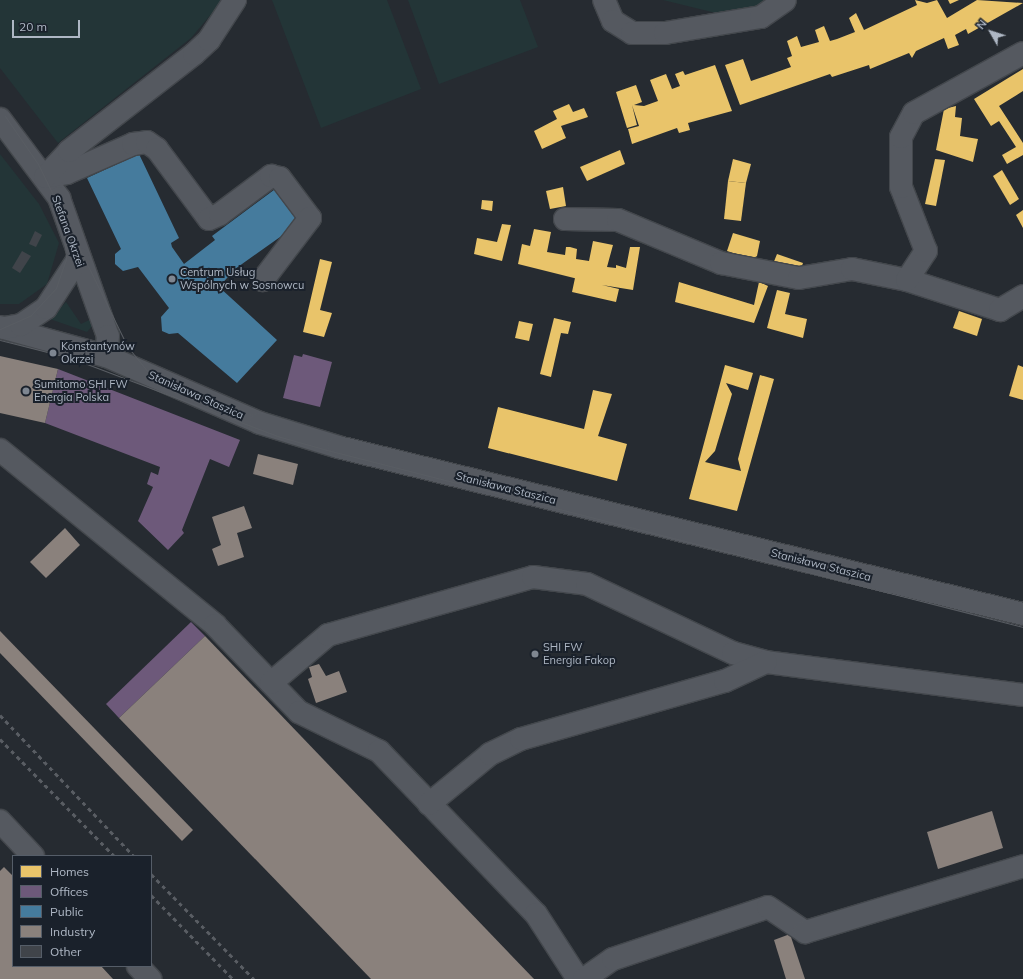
<!DOCTYPE html>
<meta charset="utf-8">
<style>
body{margin:0}
#map{position:relative;width:1023px;height:979px;overflow:hidden;background:#262b31;font-family:Mulish,sans-serif}
div>[style]{position:absolute}
.green>*{inset:0;background:#233537}
.homes>*{inset:0;background:#e9c46a}
.offices>*{inset:0;background:#6d597a}
.public>*{inset:0;background:#457b9d}
.industry>*{inset:0;background:#8a817c}
.building>*{inset:0;background:#40444a}
.roads{filter:drop-shadow(1px 0 #43474c) drop-shadow(-1px 0 #43474c) drop-shadow(0 1px #43474c) drop-shadow(0 -1px #43474c)}
.minor>*{height:22px;margin:-11px;padding:0 11px;transform-origin:11px;border-radius:11px;background:#555960}
.tram>*{height:1px;margin:-0.5px;padding:0 0.5px;transform-origin:0.5px;border-radius:0.5px;background:#595d63}
.rail>*{height:3px;margin-top:-1.5px;transform-origin:0;background:repeating-linear-gradient(90deg,#595d63 0 4px,transparent 0 8px)}
.dots>*{width:11px;height:11px;translate:-50% -50%;box-sizing:border-box;border:2px solid #1a212b;border-radius:50%}
span{translate:-50% -50%;white-space:nowrap;text-align:center;line-height:1.15;-webkit-text-stroke:4px #1a212b;paint-order:stroke}
.street-label{font-size:11px;color:#aeb7c4}
.poi-label{font-size:11px;color:#aeb7c4}
.left{translate:0 -50%;text-align:left}
.legend{position:absolute;left:12px;top:855px;width:140px;height:112px;box-sizing:border-box;background:#1a212b;border:1px solid #555d68;margin:0;padding:5px 7px;list-style:none;font-size:12px;color:#aeb7c4}
.legend li{display:flex;align-items:center;gap:8px;height:20px}
.legend b{width:20px;border:1px solid #555d68}
.north{position:absolute;left:971px;top:12px;width:40px;height:40px;-webkit-text-stroke:3px #1a212b;paint-order:stroke;rotate:309deg;font-size:11px;font-weight:700;line-height:16px;text-align:center;color:#aeb7c4}
.north::after{content:'';display:block;margin:auto;width:14px;height:18px;background:#aeb7c4;clip-path:polygon(50% 0,100% 100%,50% 72%,0 100%)}
.scale{position:absolute;left:12px;top:20px;width:68px;height:18px;box-sizing:border-box;border:2px solid #aeb7c4;border-top:0;padding-left:5px;font-size:12px;line-height:14px;white-space:nowrap;color:#aeb7c4;-webkit-text-stroke:3px #1a212b;paint-order:stroke}
</style>
<div id="map">
<div class="green">
<div style="clip-path:polygon(0 0,223px 0,191px 38px,58px 143px,0 68px)"></div>
<div style="clip-path:polygon(272px 0,387px 0,421px 89px,321px 128px)"></div>
<div style="clip-path:polygon(408px 0,520px 0,538px 47px,439px 84px)"></div>
<div style="clip-path:polygon(663px 0,770px 0,762px 6px,720px 14px)"></div>
<div style="clip-path:polygon(0 154px,39px 204px,59px 243px,47px 284px,19px 304px,0 304px)"></div>
<div style="clip-path:polygon(66px 302px,81px 324px,89px 320px,93px 325px,87px 332px,50px 319px)"></div>
</div>
<div class="homes">
<div style="clip-path:polygon(915px 0,927px 3px,937px 0,947px 18px,977px 0,1023px 3px,968px 34px,966px 29px,955px 35px,959px 45px,948px 49px,944px 38px,916px 51px,912px 58px,909px 53px,870px 69px,869px 65px,832px 77px,830px 74px,740px 105px,725px 65px,743px 59px,751px 81px,791px 67px,787px 58px,792px 56px,787px 41px,797px 36px,801px 47px,819px 42px,815px 30px,824px 26px,830px 41px,837px 39px,855px 32px,849px 18px,856px 13px,864px 30px,917px 5px)"></div>
<div style="clip-path:polygon(948px 0,959px 0,950px 4px)"></div>
<div style="clip-path:polygon(715px 65px,732px 111px,688px 123px,690px 130px,679px 133px,677px 128px,632px 144px,628px 129px,639px 126px,632px 105px,637px 125px,627px 128px,616px 92px,636px 85px,642px 102px,634px 105px,644px 106px,683px 92px,658px 101px,650px 80px,666px 74px,672px 89px,680px 86px,675px 74px,683px 71px,685px 75px)"></div>
<div style="clip-path:polygon(1023px 69px,1023px 91px,999px 106px,1023px 143px,1023px 155px,1007px 164px,1002px 155px,1016px 147px,999px 121px,991px 126px,974px 99px)"></div>
<div style="clip-path:polygon(569px 104px,573px 112px,584px 108px,588px 117px,561px 126px,566px 138px,542px 149px,534px 131px,557px 119px,553px 111px)"></div>
<div style="clip-path:polygon(956px 106px,955px 117px,962px 118px,960px 136px,978px 139px,973px 162px,936px 150px,944px 109px)"></div>
<div style="clip-path:polygon(620px 150px,625px 164px,587px 181px,580px 167px)"></div>
<div style="clip-path:polygon(733px 159px,751px 164px,746px 183px,728px 181px)"></div>
<div style="clip-path:polygon(935px 159px,945px 160px,936px 206px,925px 204px)"></div>
<div style="clip-path:polygon(1002px 170px,1019px 199px,1010px 205px,993px 176px)"></div>
<div style="clip-path:polygon(728px 181px,746px 183px,741px 221px,724px 219px)"></div>
<div style="clip-path:polygon(563px 187px,566px 206px,550px 209px,546px 191px)"></div>
<div style="clip-path:polygon(482px 200px,493px 201px,492px 211px,481px 209px)"></div>
<div style="clip-path:polygon(1023px 210px,1023px 228px,1016px 215px)"></div>
<div style="clip-path:polygon(502px 224px,511px 225px,502px 261px,474px 254px,477px 238px,497px 242px)"></div>
<div style="clip-path:polygon(534px 229px,551px 232px,547px 252px,565px 255px,566px 247px,570px 247px,577px 249px,576px 259px,589px 261px,593px 241px,613px 245px,607px 267px,616px 268px,616px 265px,626px 268px,630px 247px,640px 247px,633px 290px,602px 285px,619px 289px,616px 302px,572px 292px,575px 278px,586px 281px,518px 264px,522px 244px,530px 246px)"></div>
<div style="clip-path:polygon(733px 233px,760px 241px,757px 256px,752px 259px,727px 251px)"></div>
<div style="clip-path:polygon(777px 254px,803px 263px,799px 273px,773px 264px)"></div>
<div style="clip-path:polygon(320px 259px,332px 262px,320px 310px,332px 313px,324px 337px,303px 332px)"></div>
<div style="clip-path:polygon(679px 282px,754px 305px,759px 282px,768px 286px,754px 323px,675px 302px)"></div>
<div style="clip-path:polygon(777px 290px,790px 293px,785px 314px,807px 319px,803px 338px,767px 328px)"></div>
<div style="clip-path:polygon(959px 311px,982px 319px,977px 336px,953px 328px)"></div>
<div style="clip-path:polygon(554px 318px,571px 322px,568px 334px,561px 333px,551px 377px,540px 374px)"></div>
<div style="clip-path:polygon(519px 321px,533px 324px,529px 341px,515px 338px)"></div>
<div style="clip-path:polygon(725px 365px,753px 373px,748px 390px,726px 383px,732px 394px,715px 451px,705px 462px,741px 471px,738px 459px,760px 375px,774px 379px,737px 511px,689px 499px)"></div>
<div style="clip-path:polygon(1018px 365px,1023px 367px,1023px 400px,1009px 396px)"></div>
<div style="clip-path:polygon(593px 390px,612px 394px,598px 436px,627px 444px,617px 481px,488px 448px,498px 407px,584px 429px)"></div>
</div>
<div class="offices">
<div style="clip-path:polygon(303px 354px,332px 362px,320px 407px,283px 398px,294px 355px,302px 357px)"></div>
<div style="clip-path:polygon(58px 369px,240px 440px,229px 467px,210px 459px,182px 530px,184px 533px,168px 550px,138px 521px,153px 487px,147px 484px,151px 472px,158px 475px,160px 467px,45px 423px)"></div>
<div style="clip-path:polygon(191px 622px,205px 636px,119px 718px,106px 704px)"></div>
</div>
<div class="public">
<div style="clip-path:polygon(139px 154px,179px 238px,171px 243px,172px 247px,184px 264px,215px 240px,212px 236px,278px 187px,304px 220px,235px 269px,219px 287px,277px 340px,237px 383px,178px 333px,169px 334px,162px 331px,161px 317px,169px 308px,138px 267px,123px 271px,115px 264px,115px 254px,121px 249px,87px 178px)"></div>
</div>
<div class="industry">
<div style="clip-path:polygon(0 356px,58px 369px,45px 423px,0 413px)"></div>
<div style="clip-path:polygon(258px 454px,298px 464px,293px 485px,253px 474px)"></div>
<div style="clip-path:polygon(244px 506px,252px 528px,237px 533px,244px 557px,218px 566px,212px 549px,221px 545px,212px 517px)"></div>
<div style="clip-path:polygon(65px 528px,80px 545px,46px 578px,30px 562px)"></div>
<div style="clip-path:polygon(0 631px,193px 830px,182px 841px,0 653px)"></div>
<div style="clip-path:polygon(205px 636px,534px 979px,371px 979px,119px 718px)"></div>
<div style="clip-path:polygon(319px 664px,326px 676px,339px 671px,347px 692px,316px 703px,308px 679px,312px 677px,309px 667px)"></div>
<div style="clip-path:polygon(992px 811px,1003px 848px,938px 869px,927px 832px)"></div>
<div style="clip-path:polygon(4px 867px,13px 876px,13px 966px,101px 966px,113px 979px,0 979px,0 871px)"></div>
<div style="clip-path:polygon(790px 934px,805px 979px,786px 979px,774px 940px)"></div>
</div>
<div class="building">
<div style="clip-path:polygon(35px 231px,42px 235px,36px 247px,29px 244px)"></div>
<div style="clip-path:polygon(22px 251px,31px 256px,20px 273px,12px 268px)"></div>
</div>
<div class="roads">
<div class="minor">
<div style="left:604px;top:0;width:23px;rotate:67deg"></div>
<div style="left:613px;top:21px;width:22px;rotate:32deg"></div>
<div style="left:632px;top:33px;width:33px"></div>
<div style="left:665px;top:33px;width:97px;rotate:-9.5deg"></div>
<div style="left:761px;top:17px;width:29px;rotate:-35deg"></div>
<div style="left:0;top:119px;width:99px;rotate:53.2deg"></div>
<div style="left:59px;top:198px;width:146px;rotate:70.5deg"></div>
<div style="left:108px;top:336px;width:20px;rotate:96deg"></div>
<div style="left:45px;top:177px;width:22px;rotate:-10deg"></div>
<div style="left:67px;top:173px;width:72px;rotate:-23.7deg"></div>
<div style="left:133px;top:144px;width:14px;rotate:-8deg"></div>
<div style="left:147px;top:142px;width:12px;rotate:35deg"></div>
<div style="left:157px;top:149px;width:87px;rotate:53.4deg"></div>
<div style="left:209px;top:219px;width:12px;rotate:-24deg"></div>
<div style="left:220px;top:214px;width:64px;rotate:-36.7deg"></div>
<div style="left:271px;top:176px;width:9px;rotate:13deg"></div>
<div style="left:280px;top:178px;width:50px;rotate:53.1deg"></div>
<div style="left:310px;top:218px;width:78px;rotate:127.2deg"></div>
<div style="left:45px;top:177px;width:35px;rotate:-47deg"></div>
<div style="left:69px;top:151px;width:158px;rotate:-37.8deg"></div>
<div style="left:194px;top:54px;width:21px;rotate:-43deg"></div>
<div style="left:209px;top:40px;width:48px;rotate:-57deg"></div>
<div style="left:565px;top:219px;width:53px;rotate:1.1deg"></div>
<div style="left:618px;top:220px;width:112px;rotate:22.7deg"></div>
<div style="left:721px;top:263px;width:79px;rotate:10.9deg"></div>
<div style="left:799px;top:278px;width:54px;rotate:-9.6deg"></div>
<div style="left:852px;top:269px;width:56px;rotate:11.3deg"></div>
<div style="left:907px;top:280px;width:98px;rotate:17.9deg"></div>
<div style="left:1000px;top:310px;width:27px;rotate:-31deg"></div>
<div style="left:907px;top:280px;width:35px;rotate:-57deg"></div>
<div style="left:926px;top:251px;width:69px;rotate:-111.3deg"></div>
<div style="left:901px;top:187px;width:50px;rotate:-90deg"></div>
<div style="left:901px;top:137px;width:27px;rotate:-62deg"></div>
<div style="left:914px;top:113px;width:124px;rotate:-28.8deg"></div>
<div style="left:0;top:327px;width:110px;rotate:15.3deg"></div>
<div style="left:106px;top:356px;width:168px;rotate:23.5deg"></div>
<div style="left:260px;top:423px;width:82px;rotate:17.1deg"></div>
<div style="left:338px;top:447px;width:705px;rotate:13.7deg"></div>
<div style="left:4px;top:328px;width:17px;rotate:-10deg"></div>
<div style="left:21px;top:325px;width:30px;rotate:-34deg"></div>
<div style="left:46px;top:308px;width:59px;rotate:-56.9deg"></div>
<div style="left:0;top:450px;width:277px;rotate:39.1deg"></div>
<div style="left:215px;top:625px;width:121px;rotate:46deg"></div>
<div style="left:299px;top:712px;width:89px;rotate:26deg"></div>
<div style="left:379px;top:751px;width:226px;rotate:46.1deg"></div>
<div style="left:536px;top:914px;width:77px;rotate:57.1deg"></div>
<div style="left:271px;top:683px;width:75px;rotate:-40.1deg"></div>
<div style="left:328px;top:635px;width:213px;rotate:-15.8deg"></div>
<div style="left:533px;top:577px;width:54px;rotate:7.4deg"></div>
<div style="left:587px;top:584px;width:161px;rotate:25.3deg"></div>
<div style="left:733px;top:653px;width:34px;rotate:15deg"></div>
<div style="left:766px;top:662px;width:259px;rotate:7.3deg"></div>
<div style="left:429px;top:804px;width:79px;rotate:-39.3deg"></div>
<div style="left:490px;top:754px;width:34px;rotate:-26deg"></div>
<div style="left:521px;top:739px;width:212px;rotate:-15.9deg"></div>
<div style="left:725px;top:681px;width:45px;rotate:-24.9deg"></div>
<div style="left:0;top:821px;width:48px;rotate:46.7deg"></div>
<div style="left:138px;top:966px;width:18px;rotate:47deg"></div>
<div style="left:584px;top:979px;width:35px;rotate:-35deg"></div>
<div style="left:613px;top:959px;width:163px;rotate:-18.5deg"></div>
<div style="left:768px;top:907px;width:45px;rotate:34deg"></div>
<div style="left:805px;top:932px;width:228px;rotate:-16.8deg"></div>
</div>
</div>
<div class="tram">
<div style="left:5px;top:116px;width:58px;rotate:55.5deg"></div>
<div style="left:38px;top:164px;width:203px;rotate:63.9deg"></div>
<div style="left:127px;top:346px;width:36px;rotate:51deg"></div>
<div style="left:150px;top:374px;width:31px;rotate:37deg"></div>
<div style="left:0;top:329px;width:34px;rotate:-24deg"></div>
<div style="left:31px;top:315px;width:37px;rotate:-47deg"></div>
<div style="left:56px;top:288px;width:31px;rotate:-71deg"></div>
<div style="left:66px;top:259px;width:36px;rotate:-93deg"></div>
<div style="left:0;top:340px;width:73px;rotate:14.2deg"></div>
<div style="left:71px;top:358px;width:220px;rotate:20.7deg"></div>
<div style="left:277px;top:436px;width:52px;rotate:15.6deg"></div>
<div style="left:327px;top:450px;width:718px;rotate:14.27deg"></div>
</div>
<div class="rail">
<div style="left:0;top:715px;width:195px;rotate:46.5deg"></div>
<div style="left:0;top:739px;width:163px;rotate:45.7deg"></div>
<div style="left:151px;top:874px;width:147px;rotate:45.6deg"></div>
<div style="left:151px;top:895px;width:117px;rotate:45.7deg"></div>
</div>
<div class="dots">
<div style="left:172px;top:279px;background:#7e8691"></div>
<div style="left:53px;top:353px;background:#7e8691"></div>
<div style="left:26px;top:391px;background:#7e8691"></div>
<div style="left:535px;top:654px;background:#7e8691"></div>
</div>
<div class="street-label">
<span style="left:68px;top:231px;rotate:70deg">Stefana Okrzei</span>
<span style="left:196px;top:395px;rotate:24deg">Stanisława Staszica</span>
<span style="left:506px;top:488px;rotate:14deg">Stanisława Staszica</span>
<span style="left:821px;top:565px;rotate:14deg">Stanisława Staszica</span>
</div>
<div class="poi-label">
<span class="left" style="left:180px;top:279px">Centrum Usług<br>Wspólnych w Sosnowcu</span>
<span class="left" style="left:61px;top:353px">Konstantynów<br>Okrzei</span>
<span class="left" style="left:34px;top:391px">Sumitomo SHI FW<br>Energia Polska</span>
<span class="left" style="left:543px;top:654px">SHI FW<br>Energia Fakop</span>
</div>
<ul class="legend">
<li><b style="height:11px;background:#e9c46a"></b>Homes</li>
<li><b style="height:11px;background:#6d597a"></b>Offices</li>
<li><b style="height:11px;background:#457b9d"></b>Public</li>
<li><b style="height:11px;background:#8a817c"></b>Industry</li>
<li><b style="height:11px;background:#40444a"></b>Other</li>
</ul>
<div class="north">N</div>
<div class="scale">20 m</div>
</div>
